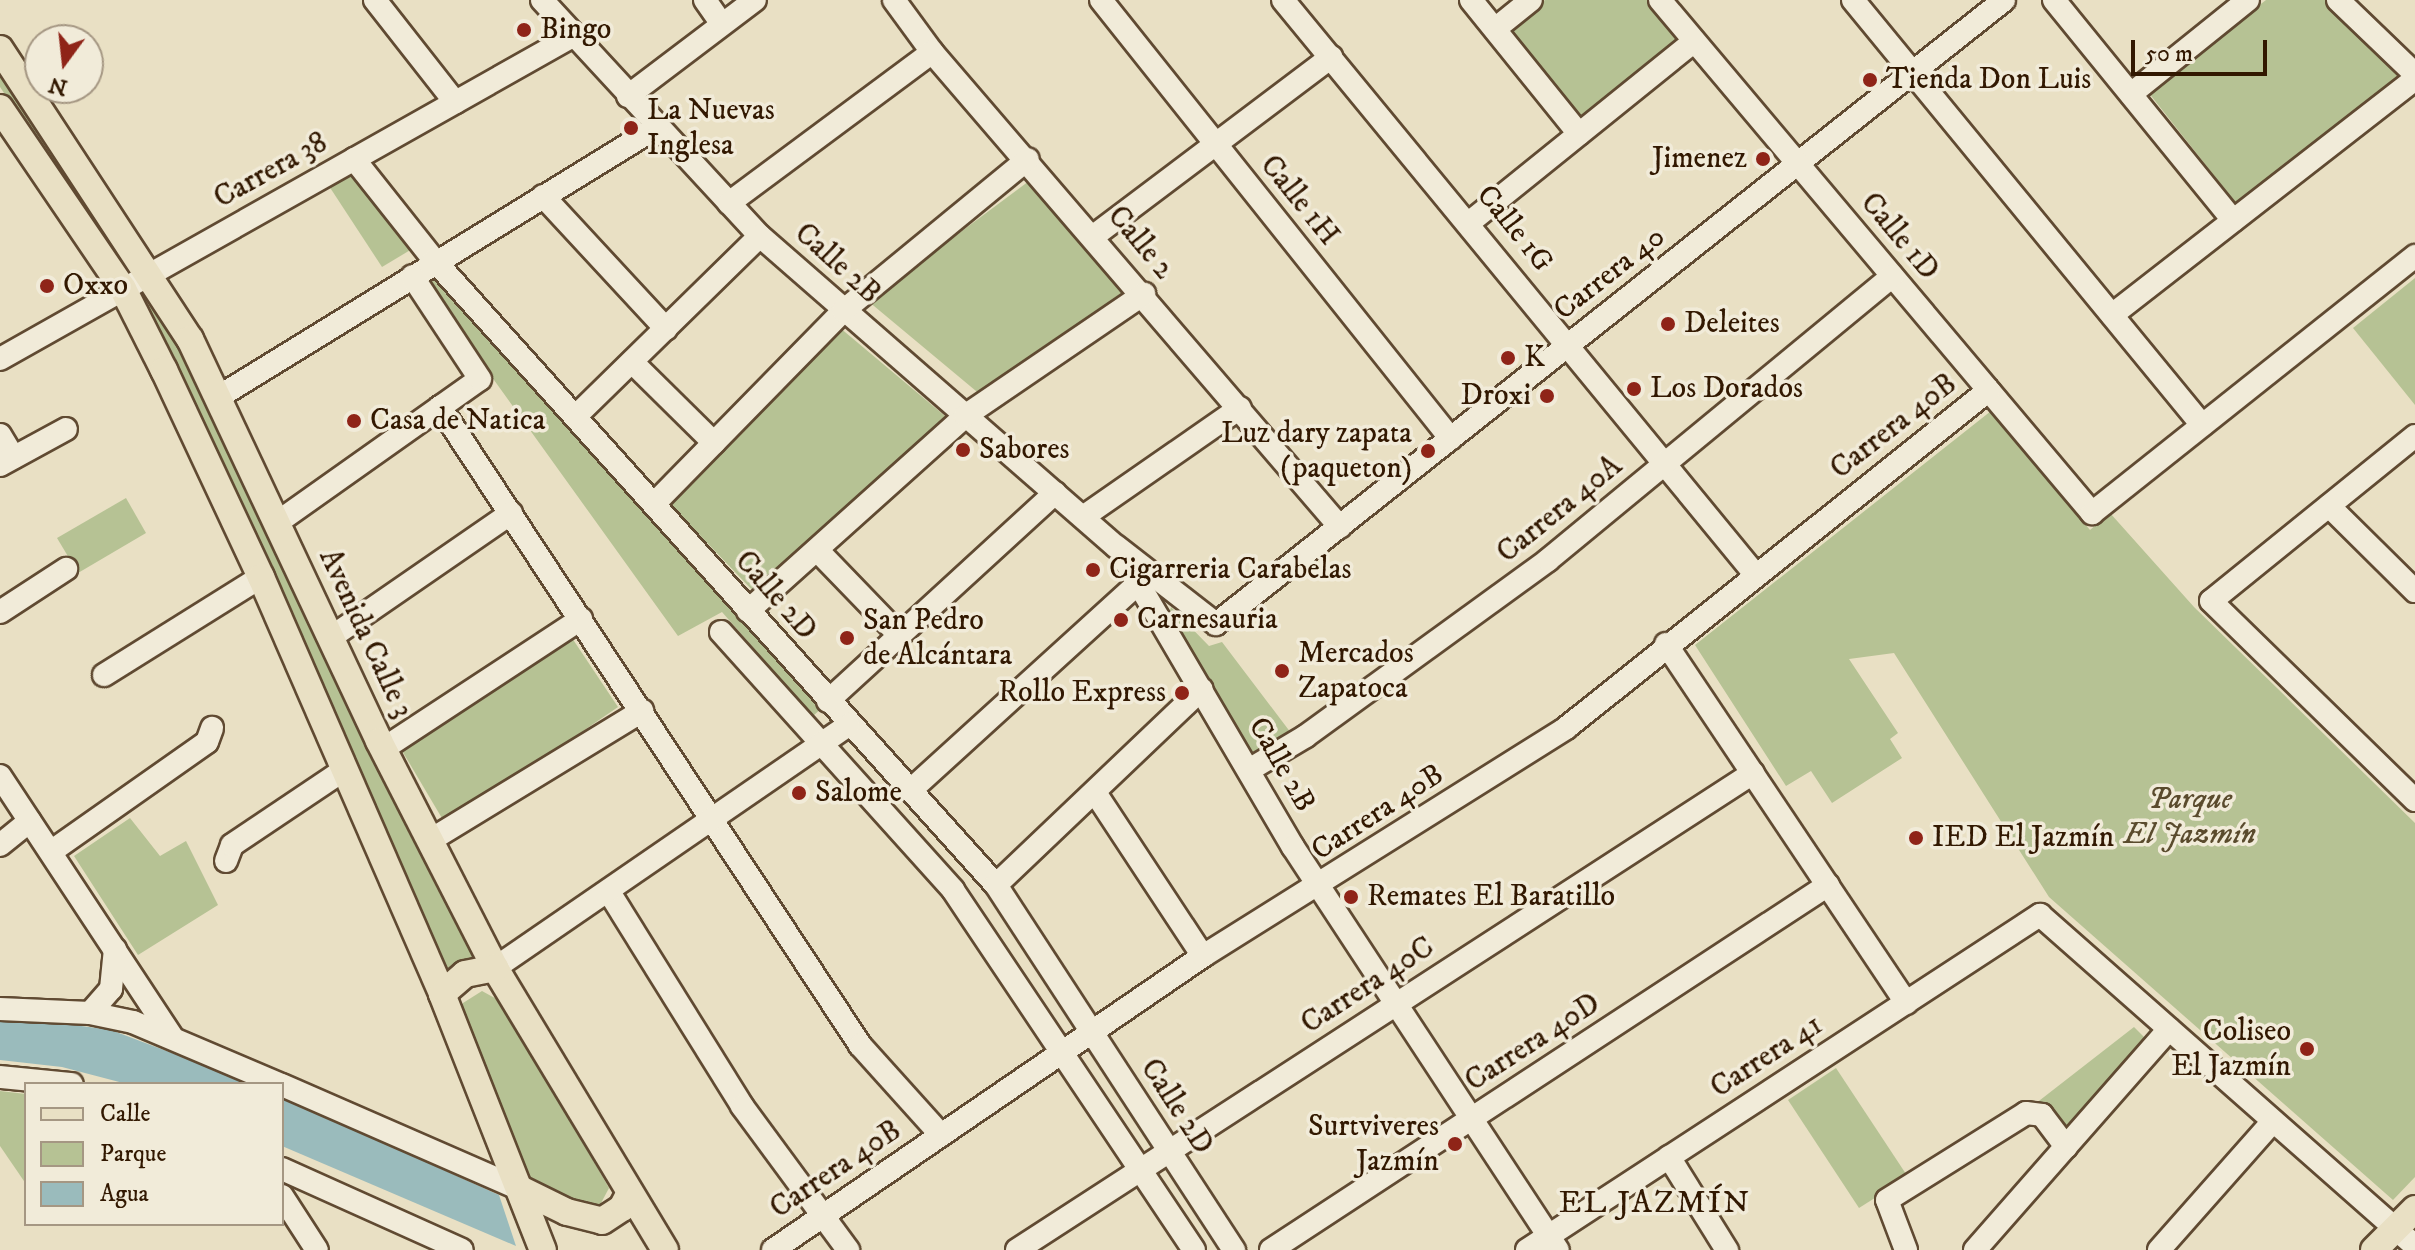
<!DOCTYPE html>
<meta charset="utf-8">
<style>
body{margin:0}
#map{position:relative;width:2415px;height:1250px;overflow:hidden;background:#e9e0c4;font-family:"IM FELL DW Pica",serif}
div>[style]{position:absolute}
.green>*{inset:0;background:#b6c294}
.water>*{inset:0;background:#9abbbc}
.roads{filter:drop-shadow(2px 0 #604a32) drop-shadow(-2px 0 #604a32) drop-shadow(0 2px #604a32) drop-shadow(0 -2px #604a32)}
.minor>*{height:22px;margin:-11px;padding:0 11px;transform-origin:11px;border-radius:11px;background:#f1ebd9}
.major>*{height:26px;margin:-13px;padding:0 13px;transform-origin:13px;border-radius:13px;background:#e9e0c4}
.dots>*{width:22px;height:22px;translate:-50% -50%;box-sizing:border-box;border:4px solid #f1ebd9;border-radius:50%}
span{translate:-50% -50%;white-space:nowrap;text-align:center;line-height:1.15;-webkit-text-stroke:7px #f1ebd9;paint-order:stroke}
.poi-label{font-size:30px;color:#321801}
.left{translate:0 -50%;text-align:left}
.right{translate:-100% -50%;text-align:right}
.street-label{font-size:30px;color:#321801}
.park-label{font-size:30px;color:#5a4b2d;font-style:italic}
.neighbourhood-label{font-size:32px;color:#321801;letter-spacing:2px}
.legend{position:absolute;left:24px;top:1082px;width:260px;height:144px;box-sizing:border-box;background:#f1ebd9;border:2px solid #a59783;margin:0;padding:10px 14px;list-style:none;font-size:24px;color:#321801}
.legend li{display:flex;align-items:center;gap:16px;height:40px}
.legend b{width:40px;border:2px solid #a59783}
.north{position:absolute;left:24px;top:24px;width:80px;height:80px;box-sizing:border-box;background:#f1ebd9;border:2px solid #a59783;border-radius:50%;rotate:195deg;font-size:22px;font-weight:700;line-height:32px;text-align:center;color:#321801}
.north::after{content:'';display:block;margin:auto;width:28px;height:36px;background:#8f2418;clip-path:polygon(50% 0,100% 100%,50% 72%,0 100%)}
.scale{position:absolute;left:2131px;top:40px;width:136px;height:36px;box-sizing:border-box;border:4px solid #321801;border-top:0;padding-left:10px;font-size:24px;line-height:28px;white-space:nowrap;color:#321801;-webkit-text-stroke:6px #f1ebd9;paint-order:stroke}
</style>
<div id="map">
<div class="green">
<div style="clip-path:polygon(1545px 0,1648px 0,1680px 39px,1583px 118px,1510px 29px)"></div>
<div style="clip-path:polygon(2266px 0,2332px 0,2407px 72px,2239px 207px,2148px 92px)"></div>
<div style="clip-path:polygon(0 68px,117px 241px,108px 248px,0 87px)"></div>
<div style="clip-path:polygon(351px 170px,417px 246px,382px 267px,327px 183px)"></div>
<div style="clip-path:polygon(1033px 178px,1130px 287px,982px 396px,868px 301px)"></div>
<div style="clip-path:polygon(431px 267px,823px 707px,813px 716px,722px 612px,678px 636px,420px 277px)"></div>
<div style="clip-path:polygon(2415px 278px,2415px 405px,2353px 328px)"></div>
<div style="clip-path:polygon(157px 299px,475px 961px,448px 976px,266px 556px,144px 308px)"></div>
<div style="clip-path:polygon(839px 327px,945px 416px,756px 594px,669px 503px)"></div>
<div style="clip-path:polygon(1991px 411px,2090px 530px,2110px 513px,2194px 607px,2415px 823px,2415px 1177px,2393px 1200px,2049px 897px,1894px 653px,1849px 659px,1898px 733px,1890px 739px,1902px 758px,1832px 803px,1811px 771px,1786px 786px,1695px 645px)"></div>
<div style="clip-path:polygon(126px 498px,146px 533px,78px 573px,57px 538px)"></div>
<div style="clip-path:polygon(1171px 607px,1209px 646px,1222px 642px,1291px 733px,1252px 759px,1169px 615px)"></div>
<div style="clip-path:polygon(570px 635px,618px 707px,446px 825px,401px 749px)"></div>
<div style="clip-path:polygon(130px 818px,160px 856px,186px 841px,218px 905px,138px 955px,74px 856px)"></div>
<div style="clip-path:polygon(482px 991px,502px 1002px,609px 1188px,600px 1205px,573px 1202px,522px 1173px,460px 1012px,463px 1003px)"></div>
<div style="clip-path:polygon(2134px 1027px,2150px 1043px,2068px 1137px,2035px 1104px)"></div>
<div style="clip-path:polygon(1836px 1068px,1908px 1177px,1859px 1208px,1788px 1100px)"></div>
<div style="clip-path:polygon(0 1091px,26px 1094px,26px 1184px,0 1146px)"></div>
</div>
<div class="water">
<div style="clip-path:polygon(0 1015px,111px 1030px,254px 1084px,127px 1084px,62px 1067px,0 1060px)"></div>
<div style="clip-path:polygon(282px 1097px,499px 1195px,516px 1246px,282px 1146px)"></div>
</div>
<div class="roads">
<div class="minor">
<div style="left:375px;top:0;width:130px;rotate:51.9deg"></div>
<div style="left:542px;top:0;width:321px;rotate:47.3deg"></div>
<div style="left:760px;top:236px;width:473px;rotate:41.1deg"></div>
<div style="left:1117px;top:547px;width:125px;rotate:37.9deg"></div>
<div style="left:1216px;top:624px;width:1005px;rotate:-38.37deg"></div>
<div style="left:705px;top:0;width:29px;rotate:55deg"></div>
<div style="left:894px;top:0;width:64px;rotate:53.8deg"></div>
<div style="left:932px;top:52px;width:626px;rotate:49.34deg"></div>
<div style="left:1101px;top:0;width:561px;rotate:51.44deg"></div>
<div style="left:1283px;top:0;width:743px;rotate:50.57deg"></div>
<div style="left:1471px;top:0;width:172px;rotate:51.1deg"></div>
<div style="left:1660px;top:0;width:671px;rotate:49.9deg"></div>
<div style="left:2092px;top:513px;width:413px;rotate:-38.5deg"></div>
<div style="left:1853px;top:0;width:550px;rotate:50.61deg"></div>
<div style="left:2054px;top:0;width:284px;rotate:50.9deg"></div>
<div style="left:2338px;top:0;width:107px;rotate:43.9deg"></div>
<div style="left:1495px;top:29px;width:46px;rotate:-38.9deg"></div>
<div style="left:2131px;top:94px;width:150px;rotate:-38.8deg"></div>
<div style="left:628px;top:96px;width:159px;rotate:-37.1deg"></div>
<div style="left:354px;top:159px;width:129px;rotate:51.6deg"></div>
<div style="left:434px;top:260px;width:841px;rotate:48.04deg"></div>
<div style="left:996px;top:885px;width:436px;rotate:56.9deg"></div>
<div style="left:543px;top:196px;width:181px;rotate:47.2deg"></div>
<div style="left:729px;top:203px;width:253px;rotate:-36.6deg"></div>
<div style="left:1470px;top:222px;width:288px;rotate:-38.9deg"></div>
<div style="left:1095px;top:235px;width:296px;rotate:-37deg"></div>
<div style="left:2112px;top:315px;width:384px;rotate:-37.9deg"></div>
<div style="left:0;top:359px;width:656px;rotate:-29.42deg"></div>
<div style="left:632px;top:362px;width:115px;rotate:44.6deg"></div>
<div style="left:220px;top:396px;width:513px;rotate:-31.61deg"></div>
<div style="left:440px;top:407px;width:764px;rotate:56.64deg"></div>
<div style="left:860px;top:1045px;width:121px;rotate:48deg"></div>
<div style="left:576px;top:416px;width:257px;rotate:-44.4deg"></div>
<div style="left:0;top:435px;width:26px;rotate:59deg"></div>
<div style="left:2415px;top:436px;width:262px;rotate:141deg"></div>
<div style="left:2211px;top:601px;width:285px;rotate:44.3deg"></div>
<div style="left:0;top:465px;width:75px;rotate:-28.6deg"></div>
<div style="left:654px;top:504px;width:270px;rotate:-45.6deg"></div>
<div style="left:843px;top:311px;width:239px;rotate:-39.4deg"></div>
<div style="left:2329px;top:506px;width:121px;rotate:44.7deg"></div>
<div style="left:1083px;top:517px;width:191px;rotate:-34.8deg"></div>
<div style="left:278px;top:522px;width:247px;rotate:-35.3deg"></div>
<div style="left:480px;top:379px;width:123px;rotate:-123.4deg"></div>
<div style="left:817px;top:550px;width:118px;rotate:46deg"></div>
<div style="left:1124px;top:559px;width:334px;rotate:59.6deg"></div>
<div style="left:1293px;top:847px;width:482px;rotate:56.7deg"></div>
<div style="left:748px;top:611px;width:292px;rotate:-41.9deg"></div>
<div style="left:965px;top:416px;width:217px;rotate:-34.3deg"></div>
<div style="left:0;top:612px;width:79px;rotate:-33.1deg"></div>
<div style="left:721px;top:632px;width:347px;rotate:48deg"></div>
<div style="left:953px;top:890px;width:433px;rotate:56.2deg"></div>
<div style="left:330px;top:638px;width:220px;rotate:-34.6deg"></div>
<div style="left:1666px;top:644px;width:432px;rotate:56.2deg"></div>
<div style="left:104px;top:675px;width:185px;rotate:-32deg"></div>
<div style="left:828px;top:701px;width:308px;rotate:-42.5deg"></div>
<div style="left:383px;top:749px;width:237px;rotate:-33.3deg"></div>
<div style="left:1249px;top:770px;width:66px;rotate:-30.8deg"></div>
<div style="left:1306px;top:736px;width:299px;rotate:-36deg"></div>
<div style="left:1548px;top:560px;width:446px;rotate:-39.5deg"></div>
<div style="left:0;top:776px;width:314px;rotate:56.6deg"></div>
<div style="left:912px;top:789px;width:306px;rotate:-42.3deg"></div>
<div style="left:1096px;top:794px;width:194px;rotate:56.6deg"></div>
<div style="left:429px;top:841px;width:250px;rotate:-31.4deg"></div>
<div style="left:0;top:845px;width:38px;rotate:-39deg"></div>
<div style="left:52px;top:851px;width:189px;rotate:-35.1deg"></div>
<div style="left:207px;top:742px;width:15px;rotate:-70deg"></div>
<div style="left:226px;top:861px;width:17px;rotate:-69deg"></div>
<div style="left:232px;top:845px;width:136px;rotate:-33.9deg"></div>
<div style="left:996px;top:885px;width:284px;rotate:-43.6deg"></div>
<div style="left:609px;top:892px;width:252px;rotate:58.1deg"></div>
<div style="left:742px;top:1106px;width:179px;rotate:53.6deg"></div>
<div style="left:495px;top:968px;width:429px;rotate:-34.5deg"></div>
<div style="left:0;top:1009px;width:90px;rotate:2.5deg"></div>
<div style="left:90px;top:1013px;width:44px;rotate:11.8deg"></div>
<div style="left:133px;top:1022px;width:159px;rotate:23deg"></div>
<div style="left:90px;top:1013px;width:32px;rotate:-49deg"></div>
<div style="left:111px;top:989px;width:40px;rotate:-84.3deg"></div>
<div style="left:0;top:1077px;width:72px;rotate:5.6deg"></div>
<div style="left:282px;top:1085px;width:260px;rotate:23.6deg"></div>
<div style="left:1669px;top:1157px;width:110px;rotate:58.1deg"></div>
<div style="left:282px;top:1169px;width:197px;rotate:24.2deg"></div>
<div style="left:282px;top:1196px;width:64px;rotate:57.1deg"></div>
<div style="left:773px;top:1250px;width:521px;rotate:-34.36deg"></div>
<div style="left:1203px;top:956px;width:429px;rotate:-32.1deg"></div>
<div style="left:1566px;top:728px;width:541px;rotate:-38.63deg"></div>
<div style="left:1017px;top:1250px;width:877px;rotate:-32.95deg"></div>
<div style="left:1271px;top:1250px;width:666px;rotate:-33.24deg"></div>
<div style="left:1527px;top:1250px;width:613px;rotate:-33.15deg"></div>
<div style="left:2040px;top:915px;width:500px;rotate:41.43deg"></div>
<div style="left:1906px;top:1250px;width:53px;rotate:-110.8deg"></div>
<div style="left:1887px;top:1200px;width:164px;rotate:-32deg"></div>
<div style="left:2026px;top:1113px;width:16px;rotate:7deg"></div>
<div style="left:2042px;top:1115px;width:40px;rotate:53deg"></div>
<div style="left:1975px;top:1250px;width:294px;rotate:-48.7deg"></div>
<div style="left:2159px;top:1250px;width:172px;rotate:-48.5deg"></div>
</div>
<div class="major">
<div style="left:0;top:49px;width:347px;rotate:56.8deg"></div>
<div style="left:190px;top:339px;width:444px;rotate:64.8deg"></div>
<div style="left:379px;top:741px;width:255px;rotate:62.9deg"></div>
<div style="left:495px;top:968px;width:329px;rotate:58.9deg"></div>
<div style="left:0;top:108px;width:219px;rotate:55.8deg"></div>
<div style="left:123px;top:289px;width:91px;rotate:63.2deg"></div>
<div style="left:164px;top:370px;width:229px;rotate:64.9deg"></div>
<div style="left:261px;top:577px;width:455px;rotate:66.5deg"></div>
<div style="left:442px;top:994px;width:275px;rotate:68.5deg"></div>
<div style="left:442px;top:994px;width:30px;rotate:-41deg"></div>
<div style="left:465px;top:974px;width:31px;rotate:-11deg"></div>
<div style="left:520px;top:1189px;width:52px;rotate:26.1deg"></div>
<div style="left:567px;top:1212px;width:36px;rotate:14deg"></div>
<div style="left:602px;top:1221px;width:24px;rotate:-33deg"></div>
<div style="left:622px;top:1208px;width:13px;rotate:-63deg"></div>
<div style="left:2374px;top:1250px;width:58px;rotate:-45deg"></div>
</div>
</div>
<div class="dots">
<div style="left:524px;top:30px;background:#8f2418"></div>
<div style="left:1870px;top:80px;background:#8f2418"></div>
<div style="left:631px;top:128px;background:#8f2418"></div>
<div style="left:1763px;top:159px;background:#8f2418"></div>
<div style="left:47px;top:286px;background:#8f2418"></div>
<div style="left:1668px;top:324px;background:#8f2418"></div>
<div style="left:1508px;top:358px;background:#8f2418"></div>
<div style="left:1634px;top:389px;background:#8f2418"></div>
<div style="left:1547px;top:396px;background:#8f2418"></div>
<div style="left:354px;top:421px;background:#8f2418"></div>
<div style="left:963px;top:450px;background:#8f2418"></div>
<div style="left:1428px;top:451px;background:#8f2418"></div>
<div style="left:1093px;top:570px;background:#8f2418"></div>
<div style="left:1121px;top:620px;background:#8f2418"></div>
<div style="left:847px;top:638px;background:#8f2418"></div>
<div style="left:1282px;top:671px;background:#8f2418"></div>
<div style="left:1182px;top:693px;background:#8f2418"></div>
<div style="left:799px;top:793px;background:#8f2418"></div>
<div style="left:1916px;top:838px;background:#8f2418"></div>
<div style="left:1351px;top:897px;background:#8f2418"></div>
<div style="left:2307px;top:1049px;background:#8f2418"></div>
<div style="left:1455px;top:1144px;background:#8f2418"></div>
</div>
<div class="poi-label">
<span class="left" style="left:540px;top:30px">Bingo</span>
<span class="left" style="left:1886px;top:80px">Tienda Don Luis</span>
<span class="left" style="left:647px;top:128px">La Nuevas<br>Inglesa</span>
<span class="right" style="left:1747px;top:159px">Jimenez</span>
<span class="left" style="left:63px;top:286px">Oxxo</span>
<span class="left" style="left:1684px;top:324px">Deleites</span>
<span class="left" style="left:1524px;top:358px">K</span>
<span class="left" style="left:1650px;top:389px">Los Dorados</span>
<span class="right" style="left:1531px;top:396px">Droxi</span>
<span class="left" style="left:370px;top:421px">Casa de Natica</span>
<span class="right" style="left:1412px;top:451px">Luz dary zapata<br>(paqueton)</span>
<span class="left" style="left:979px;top:450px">Sabores</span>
<span class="left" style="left:1109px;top:570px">Cigarreria Carabelas</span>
<span class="left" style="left:1137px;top:620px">Carnesauria</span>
<span class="left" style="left:863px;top:638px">San Pedro<br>de Alcántara</span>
<span class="left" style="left:1298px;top:671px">Mercados<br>Zapatoca</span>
<span class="right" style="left:1166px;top:693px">Rollo Express</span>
<span class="left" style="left:815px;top:793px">Salome</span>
<span class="left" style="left:1932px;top:838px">IED El Jazmín</span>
<span class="left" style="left:1367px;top:897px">Remates El Baratillo</span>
<span class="right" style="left:2291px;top:1049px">Coliseo<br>El Jazmín</span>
<span class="right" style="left:1439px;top:1144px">Surtviveres<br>Jazmín</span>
</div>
<div class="street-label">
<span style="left:271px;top:171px;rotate:-29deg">Carrera 38</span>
<span style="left:1299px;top:201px;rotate:51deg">Calle 1H</span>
<span style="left:1514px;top:229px;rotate:51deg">Calle 1G</span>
<span style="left:1899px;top:237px;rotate:50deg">Calle 1D</span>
<span style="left:1140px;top:243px;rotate:50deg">Calle 2</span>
<span style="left:837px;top:264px;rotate:42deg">Calle 2B</span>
<span style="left:1610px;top:274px;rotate:-38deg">Carrera 40</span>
<span style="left:1894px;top:427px;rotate:-38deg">Carrera 40B</span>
<span style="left:1560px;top:510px;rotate:-39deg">Carrera 40A</span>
<span style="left:775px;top:596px;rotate:49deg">Calle 2D</span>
<span style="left:365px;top:634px;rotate:65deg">Avenida Calle 3</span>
<span style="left:1281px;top:765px;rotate:60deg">Calle 2B</span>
<span style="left:1378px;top:813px;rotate:-33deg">Carrera 40B</span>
<span style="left:1368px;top:986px;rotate:-33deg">Carrera 40C</span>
<span style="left:1533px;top:1043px;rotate:-33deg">Carrera 40D</span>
<span style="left:1767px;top:1057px;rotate:-33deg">Carrera 41</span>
<span style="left:1176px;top:1107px;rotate:57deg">Calle 2D</span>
<span style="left:836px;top:1170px;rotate:-34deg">Carrera 40B</span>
</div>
<div class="park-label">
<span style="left:2190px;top:817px">Parque<br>El Jazmín</span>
</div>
<div class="neighbourhood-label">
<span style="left:1655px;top:1203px">EL JAZMÍN</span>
</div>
<ul class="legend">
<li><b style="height:10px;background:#e9e0c4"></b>Calle</li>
<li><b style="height:22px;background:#b6c294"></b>Parque</li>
<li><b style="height:22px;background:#9abbbc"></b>Agua</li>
</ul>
<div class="north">N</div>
<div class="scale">50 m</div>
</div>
